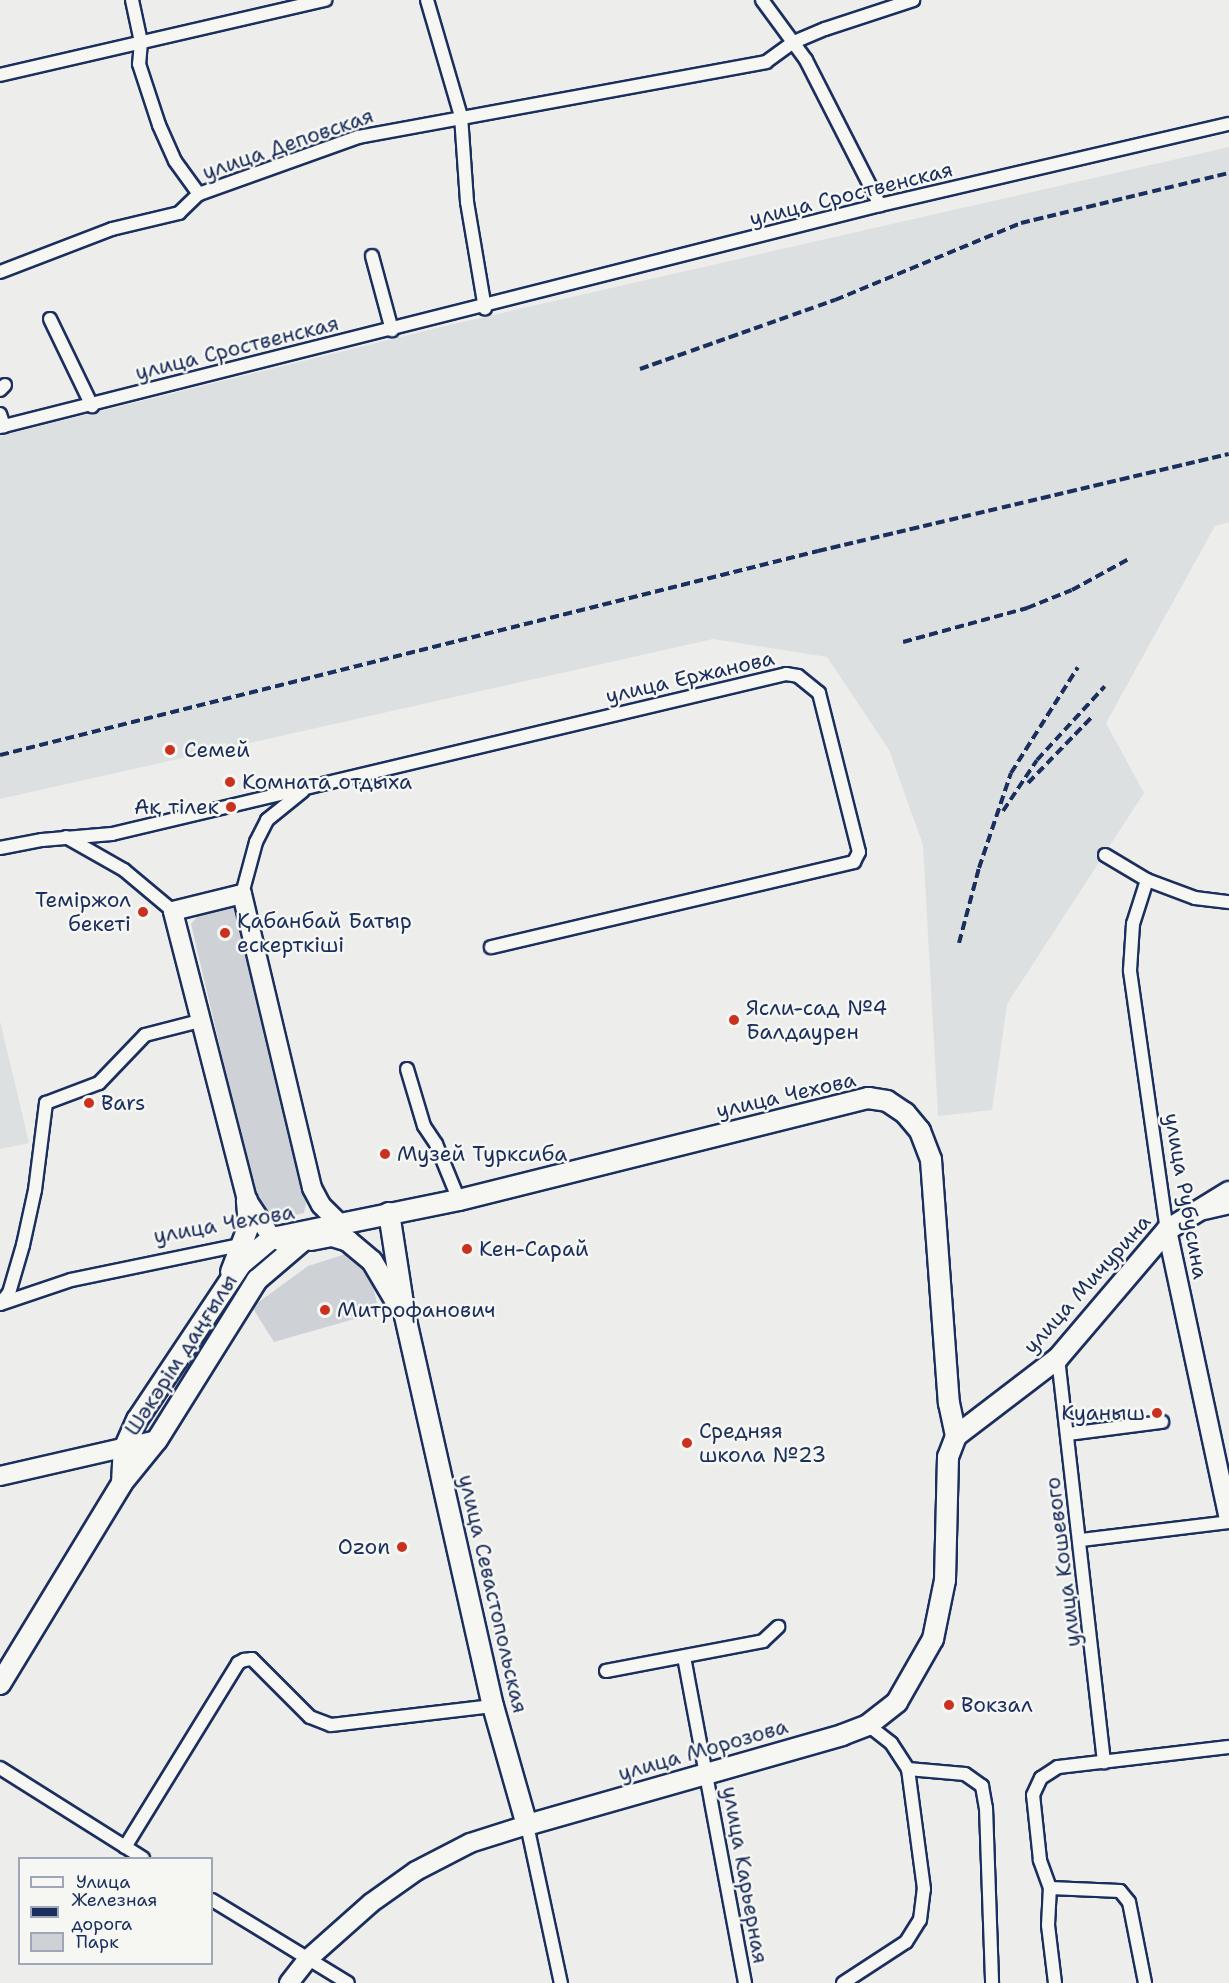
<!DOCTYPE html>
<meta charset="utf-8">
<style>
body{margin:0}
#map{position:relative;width:1229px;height:1983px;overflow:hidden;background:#edeeec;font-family:"Shantell Sans",sans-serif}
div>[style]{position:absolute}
.built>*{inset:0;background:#dde0e1}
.green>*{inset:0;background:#ced2d7}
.roads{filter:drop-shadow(2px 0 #1b2f5e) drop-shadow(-2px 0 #1b2f5e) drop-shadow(0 2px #1b2f5e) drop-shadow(0 -2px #1b2f5e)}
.street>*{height:12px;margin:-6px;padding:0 6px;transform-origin:6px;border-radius:6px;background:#f6f6f2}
.secondary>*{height:18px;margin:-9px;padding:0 9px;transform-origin:9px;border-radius:9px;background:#f6f6f2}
.primary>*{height:20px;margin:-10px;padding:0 10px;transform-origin:10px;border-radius:10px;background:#f6f6f2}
.rail>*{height:4px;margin-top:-2px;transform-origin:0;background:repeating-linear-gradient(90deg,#1b2f5e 0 9px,transparent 0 13.5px)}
.dots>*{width:16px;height:16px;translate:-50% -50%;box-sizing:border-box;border:3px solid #f6f6f2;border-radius:50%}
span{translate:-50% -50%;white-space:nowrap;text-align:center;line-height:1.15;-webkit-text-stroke:5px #f6f6f2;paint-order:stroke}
.street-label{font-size:21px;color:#1b2f5e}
.poi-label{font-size:21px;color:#1b2f5e}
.left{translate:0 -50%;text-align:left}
.right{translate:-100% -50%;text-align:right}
.legend{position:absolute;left:18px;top:1857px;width:195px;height:108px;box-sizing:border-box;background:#f6f6f2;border:2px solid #9ea6b7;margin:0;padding:8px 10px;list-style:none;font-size:18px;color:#1b2f5e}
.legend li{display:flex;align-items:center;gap:12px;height:30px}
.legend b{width:30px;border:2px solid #9ea6b7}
</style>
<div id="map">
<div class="built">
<div style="clip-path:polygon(1229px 147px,1229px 522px,1215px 526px,1106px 723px,1144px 793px,1007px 1004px,992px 1110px,938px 1116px,923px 845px,889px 750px,827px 657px,713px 639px,0 799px,0 436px,445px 326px)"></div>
<div style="clip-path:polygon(0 1021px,29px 1143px,0 1149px)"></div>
</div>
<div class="green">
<div style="clip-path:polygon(231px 906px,244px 917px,308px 1194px,304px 1213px,272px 1220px,258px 1208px,191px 924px,201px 912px)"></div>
<div style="clip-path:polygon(364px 1248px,379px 1312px,274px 1342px,252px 1307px,308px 1266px)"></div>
</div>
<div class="roads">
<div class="street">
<div style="left:132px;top:0;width:43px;rotate:77.9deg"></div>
<div style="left:141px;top:42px;width:22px;rotate:95deg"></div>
<div style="left:139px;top:64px;width:64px;rotate:71.8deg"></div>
<div style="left:159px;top:125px;width:39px;rotate:66deg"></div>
<div style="left:175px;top:161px;width:41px;rotate:54deg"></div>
<div style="left:427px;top:0;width:121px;rotate:73.7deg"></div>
<div style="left:461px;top:116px;width:86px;rotate:86deg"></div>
<div style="left:467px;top:202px;width:108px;rotate:80.4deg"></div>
<div style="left:762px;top:0;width:74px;rotate:53.7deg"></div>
<div style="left:806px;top:60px;width:163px;rotate:63deg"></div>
<div style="left:0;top:75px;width:334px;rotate:-13deg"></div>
<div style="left:372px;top:256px;width:77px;rotate:74.9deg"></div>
<div style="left:0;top:272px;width:120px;rotate:-21deg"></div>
<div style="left:112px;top:229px;width:69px;rotate:-13.4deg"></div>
<div style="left:179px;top:213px;width:28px;rotate:-44deg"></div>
<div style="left:199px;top:194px;width:169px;rotate:-19.7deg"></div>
<div style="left:358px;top:137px;width:415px;rotate:-10.4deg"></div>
<div style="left:766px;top:62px;width:34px;rotate:-36deg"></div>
<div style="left:794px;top:42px;width:34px;rotate:-23deg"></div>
<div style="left:825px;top:29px;width:93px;rotate:-18.2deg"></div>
<div style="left:50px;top:319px;width:97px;rotate:64.2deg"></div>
<div style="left:0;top:390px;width:7px;rotate:-45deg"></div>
<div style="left:0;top:414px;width:13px;rotate:72deg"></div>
<div style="left:0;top:427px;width:908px;rotate:-14.16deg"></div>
<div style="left:880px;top:205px;width:358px;rotate:-13.1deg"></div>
<div style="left:66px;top:837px;width:67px;rotate:29.6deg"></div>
<div style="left:124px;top:870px;width:64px;rotate:39.9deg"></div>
<div style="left:0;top:848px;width:43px;rotate:-10.8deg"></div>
<div style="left:42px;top:840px;width:70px;rotate:-4.9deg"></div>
<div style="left:112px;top:834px;width:693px;rotate:-13.35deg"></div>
<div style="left:786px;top:674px;width:12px;rotate:9deg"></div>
<div style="left:798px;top:676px;width:27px;rotate:39deg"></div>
<div style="left:819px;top:693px;width:164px;rotate:75.9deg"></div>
<div style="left:859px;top:852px;width:11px;rotate:117deg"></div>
<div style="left:854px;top:862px;width:373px;rotate:166.8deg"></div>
<div style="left:1105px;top:855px;width:49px;rotate:30.8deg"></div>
<div style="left:1147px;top:880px;width:51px;rotate:20.6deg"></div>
<div style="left:1195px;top:898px;width:34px;rotate:7deg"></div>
<div style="left:1147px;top:880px;width:46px;rotate:107.7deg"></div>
<div style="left:1133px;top:924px;width:47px;rotate:93.7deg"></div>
<div style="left:1130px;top:971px;width:262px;rotate:81.9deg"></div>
<div style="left:242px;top:894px;width:54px;rotate:-74.9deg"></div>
<div style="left:256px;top:842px;width:25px;rotate:-63deg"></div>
<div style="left:267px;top:820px;width:46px;rotate:-38.9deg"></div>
<div style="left:407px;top:1069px;width:59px;rotate:73.4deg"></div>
<div style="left:424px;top:1126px;width:22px;rotate:56deg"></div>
<div style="left:436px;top:1144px;width:61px;rotate:67.7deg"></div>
<div style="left:1204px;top:1213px;width:26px;rotate:-13deg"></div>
<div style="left:0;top:1304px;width:14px;rotate:-51deg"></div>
<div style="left:9px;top:1293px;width:50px;rotate:-73.7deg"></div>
<div style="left:23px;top:1245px;width:56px;rotate:-77.7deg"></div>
<div style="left:35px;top:1190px;width:88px;rotate:-82.8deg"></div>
<div style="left:46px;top:1103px;width:57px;rotate:-20.7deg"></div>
<div style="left:99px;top:1083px;width:66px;rotate:-46.2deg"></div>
<div style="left:145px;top:1035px;width:57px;rotate:-14.3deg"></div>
<div style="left:0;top:1304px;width:75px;rotate:-18.7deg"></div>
<div style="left:71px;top:1280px;width:178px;rotate:-11.7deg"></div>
<div style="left:1058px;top:1358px;width:407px;rotate:83.5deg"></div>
<div style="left:1068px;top:1434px;width:95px;rotate:-7.3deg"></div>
<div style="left:1081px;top:1540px;width:149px;rotate:-6.9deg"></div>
<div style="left:684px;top:1657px;width:332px;rotate:79.4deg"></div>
<div style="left:606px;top:1671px;width:160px;rotate:-10.8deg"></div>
<div style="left:763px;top:1641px;width:21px;rotate:-43deg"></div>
<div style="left:0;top:1768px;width:169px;rotate:32.2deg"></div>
<div style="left:908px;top:1769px;width:57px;rotate:5deg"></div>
<div style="left:965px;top:1774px;width:21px;rotate:35deg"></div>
<div style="left:982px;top:1786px;width:22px;rotate:80deg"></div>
<div style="left:986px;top:1808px;width:175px;rotate:88deg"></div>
<div style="left:527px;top:1825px;width:162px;rotate:77.9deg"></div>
<div style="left:125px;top:1847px;width:216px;rotate:-58.4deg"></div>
<div style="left:238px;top:1663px;width:7px;rotate:-27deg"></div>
<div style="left:244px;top:1660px;width:8px;rotate:-7deg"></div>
<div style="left:252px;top:1659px;width:82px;rotate:45deg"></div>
<div style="left:310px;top:1717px;width:22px;rotate:21deg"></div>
<div style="left:331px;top:1725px;width:163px;rotate:-6.7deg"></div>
<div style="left:1050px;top:1888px;width:70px;rotate:2.5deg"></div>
<div style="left:1120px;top:1891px;width:14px;rotate:51deg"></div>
<div style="left:1129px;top:1902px;width:83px;rotate:78.8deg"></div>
<div style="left:212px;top:1900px;width:159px;rotate:31.4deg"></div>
<div style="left:843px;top:1983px;width:75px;rotate:-33.1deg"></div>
<div style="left:906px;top:1942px;width:26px;rotate:-58deg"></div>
<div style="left:920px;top:1920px;width:31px;rotate:-83deg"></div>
<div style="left:924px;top:1889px;width:121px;rotate:-97.6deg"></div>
<div style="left:908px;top:1769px;width:31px;rotate:-123deg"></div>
<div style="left:891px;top:1743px;width:29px;rotate:-142deg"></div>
<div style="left:1055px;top:1983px;width:58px;rotate:-96.9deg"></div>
<div style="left:1048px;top:1925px;width:37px;rotate:-87deg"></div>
<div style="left:1050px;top:1888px;width:30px;rotate:-110deg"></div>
<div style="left:1040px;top:1860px;width:65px;rotate:-96.1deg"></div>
<div style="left:1033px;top:1795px;width:19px;rotate:-65deg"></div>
<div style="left:1041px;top:1778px;width:20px;rotate:-33deg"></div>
<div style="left:1058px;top:1767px;width:172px;rotate:-6.7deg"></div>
</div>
<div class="secondary">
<div style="left:1167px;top:1230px;width:295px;rotate:77.9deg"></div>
<div style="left:285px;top:1243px;width:14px;rotate:-159deg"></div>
<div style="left:272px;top:1238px;width:45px;rotate:-123.3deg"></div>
<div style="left:247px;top:1200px;width:298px;rotate:-104.4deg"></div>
<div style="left:173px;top:911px;width:71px;rotate:-13.8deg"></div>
<div style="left:242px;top:894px;width:302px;rotate:76.6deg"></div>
<div style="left:312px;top:1188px;width:19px;rotate:62deg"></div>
<div style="left:321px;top:1205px;width:25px;rotate:45deg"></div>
<div style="left:0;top:1476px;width:161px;rotate:-12.9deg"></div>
<div style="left:289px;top:1983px;width:31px;rotate:-52deg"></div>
<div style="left:308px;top:1959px;width:84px;rotate:-41.6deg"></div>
<div style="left:371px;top:1903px;width:55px;rotate:-35.4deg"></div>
<div style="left:416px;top:1871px;width:61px;rotate:-27.4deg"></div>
<div style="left:470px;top:1843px;width:60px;rotate:-17.5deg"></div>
</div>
<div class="primary">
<div style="left:389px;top:1213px;width:104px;rotate:81.2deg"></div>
<div style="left:405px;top:1316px;width:400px;rotate:77.3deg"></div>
<div style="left:493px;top:1706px;width:124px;rotate:74.1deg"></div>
<div style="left:527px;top:1825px;width:328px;rotate:-15.9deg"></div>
<div style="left:842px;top:1735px;width:28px;rotate:-21deg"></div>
<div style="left:868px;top:1725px;width:37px;rotate:-38deg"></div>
<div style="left:897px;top:1702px;width:73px;rotate:-60.3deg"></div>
<div style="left:933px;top:1639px;width:60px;rotate:-78.5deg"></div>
<div style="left:945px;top:1580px;width:123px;rotate:-88.6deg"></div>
<div style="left:948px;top:1457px;width:22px;rotate:-69deg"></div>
<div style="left:956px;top:1436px;width:128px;rotate:-37.4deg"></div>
<div style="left:1058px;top:1358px;width:168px;rotate:-49.6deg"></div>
<div style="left:1167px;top:1230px;width:73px;rotate:-31.5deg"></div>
<div style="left:311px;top:1240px;width:21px;rotate:-11deg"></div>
<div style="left:332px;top:1236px;width:17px;rotate:17deg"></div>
<div style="left:348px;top:1241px;width:31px;rotate:40deg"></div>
<div style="left:372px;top:1261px;width:51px;rotate:59.4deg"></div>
<div style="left:231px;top:1272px;width:50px;rotate:-69deg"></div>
<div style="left:249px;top:1225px;width:25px;rotate:-95deg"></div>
<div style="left:122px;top:1483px;width:34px;rotate:-87deg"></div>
<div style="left:124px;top:1449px;width:32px;rotate:-66deg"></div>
<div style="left:137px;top:1420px;width:187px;rotate:-56.3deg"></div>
<div style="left:241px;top:1264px;width:40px;rotate:-40deg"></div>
<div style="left:272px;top:1238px;width:191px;rotate:-11.5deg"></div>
<div style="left:459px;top:1200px;width:422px;rotate:-14deg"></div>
<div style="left:868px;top:1098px;width:19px;rotate:9deg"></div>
<div style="left:887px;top:1101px;width:22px;rotate:34deg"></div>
<div style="left:905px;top:1113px;width:23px;rotate:50deg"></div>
<div style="left:920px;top:1131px;width:31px;rotate:69deg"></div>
<div style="left:931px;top:1160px;width:244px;rotate:85.8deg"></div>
<div style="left:949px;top:1403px;width:34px;rotate:78deg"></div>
<div style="left:0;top:1684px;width:235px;rotate:-58.7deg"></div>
<div style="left:122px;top:1483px;width:55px;rotate:-50.9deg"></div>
<div style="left:157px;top:1440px;width:189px;rotate:-58deg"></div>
<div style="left:257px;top:1280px;width:72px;rotate:-40.5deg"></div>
</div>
</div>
<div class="rail">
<div style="left:640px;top:369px;width:207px;rotate:-19.5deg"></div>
<div style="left:835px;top:300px;width:201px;rotate:-22.5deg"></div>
<div style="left:1021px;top:223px;width:214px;rotate:-13.5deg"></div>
<div style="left:903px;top:642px;width:129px;rotate:-15.3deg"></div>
<div style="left:1027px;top:608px;width:48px;rotate:-21.8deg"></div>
<div style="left:1072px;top:590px;width:63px;rotate:-28.6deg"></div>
<div style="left:0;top:755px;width:843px;rotate:-14deg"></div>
<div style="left:818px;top:551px;width:422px;rotate:-13.3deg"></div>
<div style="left:1028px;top:783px;width:93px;rotate:-45.9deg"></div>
<div style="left:1003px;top:811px;width:61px;rotate:-56.3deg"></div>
<div style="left:1037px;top:760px;width:100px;rotate:-47.4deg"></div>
<div style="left:959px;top:943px;width:78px;rotate:-75.1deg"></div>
<div style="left:979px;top:868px;width:100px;rotate:-71.4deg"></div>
<div style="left:1011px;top:773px;width:125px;rotate:-57.7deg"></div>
</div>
<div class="dots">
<div style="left:170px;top:750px;background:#c8321e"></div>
<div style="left:230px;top:782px;background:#c8321e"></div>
<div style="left:231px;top:807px;background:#c8321e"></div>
<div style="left:143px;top:912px;background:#c8321e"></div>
<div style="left:225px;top:933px;background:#c8321e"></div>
<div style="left:734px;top:1020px;background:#c8321e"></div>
<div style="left:89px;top:1103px;background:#c8321e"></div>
<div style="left:385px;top:1154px;background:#c8321e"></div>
<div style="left:467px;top:1249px;background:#c8321e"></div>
<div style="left:325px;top:1310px;background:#c8321e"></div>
<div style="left:1157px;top:1413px;background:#c8321e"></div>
<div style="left:687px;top:1443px;background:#c8321e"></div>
<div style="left:402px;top:1547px;background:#c8321e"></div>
<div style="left:949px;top:1705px;background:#c8321e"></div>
</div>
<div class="street-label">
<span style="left:288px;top:144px;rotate:-19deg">улица Деповская</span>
<span style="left:851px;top:194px;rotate:-14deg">улица Сроственская</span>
<span style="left:237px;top:348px;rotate:-14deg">улица Сроственская</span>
<span style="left:690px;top:677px;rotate:-13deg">улица Ержанова</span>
<span style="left:786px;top:1095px;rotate:-13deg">улица Чехова</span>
<span style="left:1186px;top:1196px;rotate:80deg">улица Рубусина</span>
<span style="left:224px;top:1224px;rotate:-10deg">улица Чехова</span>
<span style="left:1087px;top:1284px;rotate:-48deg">улица Мичурина</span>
<span style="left:181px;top:1355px;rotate:-57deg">Шәкәрім даңғылы</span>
<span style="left:1063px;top:1562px;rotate:-97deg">улица Кошевого</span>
<span style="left:493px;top:1594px;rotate:77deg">улица Севастопольская</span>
<span style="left:703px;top:1750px;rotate:-16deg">улица Морозова</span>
<span style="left:745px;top:1875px;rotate:80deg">улица Карьерная</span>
</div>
<div class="poi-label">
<span class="left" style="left:184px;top:750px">Семей</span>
<span class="left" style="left:242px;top:782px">Комната отдыха</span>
<span class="right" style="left:219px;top:807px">Ақ тілек</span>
<span class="right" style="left:131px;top:912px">Теміржол<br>бекеті</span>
<span class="left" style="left:237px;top:933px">Қабанбай Батыр<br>ескерткіші</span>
<span class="left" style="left:746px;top:1020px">Ясли-сад №4<br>Балдаурен</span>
<span class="left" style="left:101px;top:1103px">Bars</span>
<span class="left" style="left:397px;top:1154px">Музей Турксиба</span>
<span class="left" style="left:479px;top:1249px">Кен-Сарай</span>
<span class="left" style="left:337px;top:1310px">Митрофанович</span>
<span class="right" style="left:1145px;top:1413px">Куаныш</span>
<span class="left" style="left:699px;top:1443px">Средняя<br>школа №23</span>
<span class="right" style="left:390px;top:1547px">Ozon</span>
<span class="left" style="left:961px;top:1705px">Вокзал</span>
</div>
<ul class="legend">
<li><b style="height:8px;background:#f6f6f2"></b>Улица</li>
<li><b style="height:8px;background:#1b2f5e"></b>Железная дорога</li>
<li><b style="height:16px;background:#ced2d7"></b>Парк</li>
</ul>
</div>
